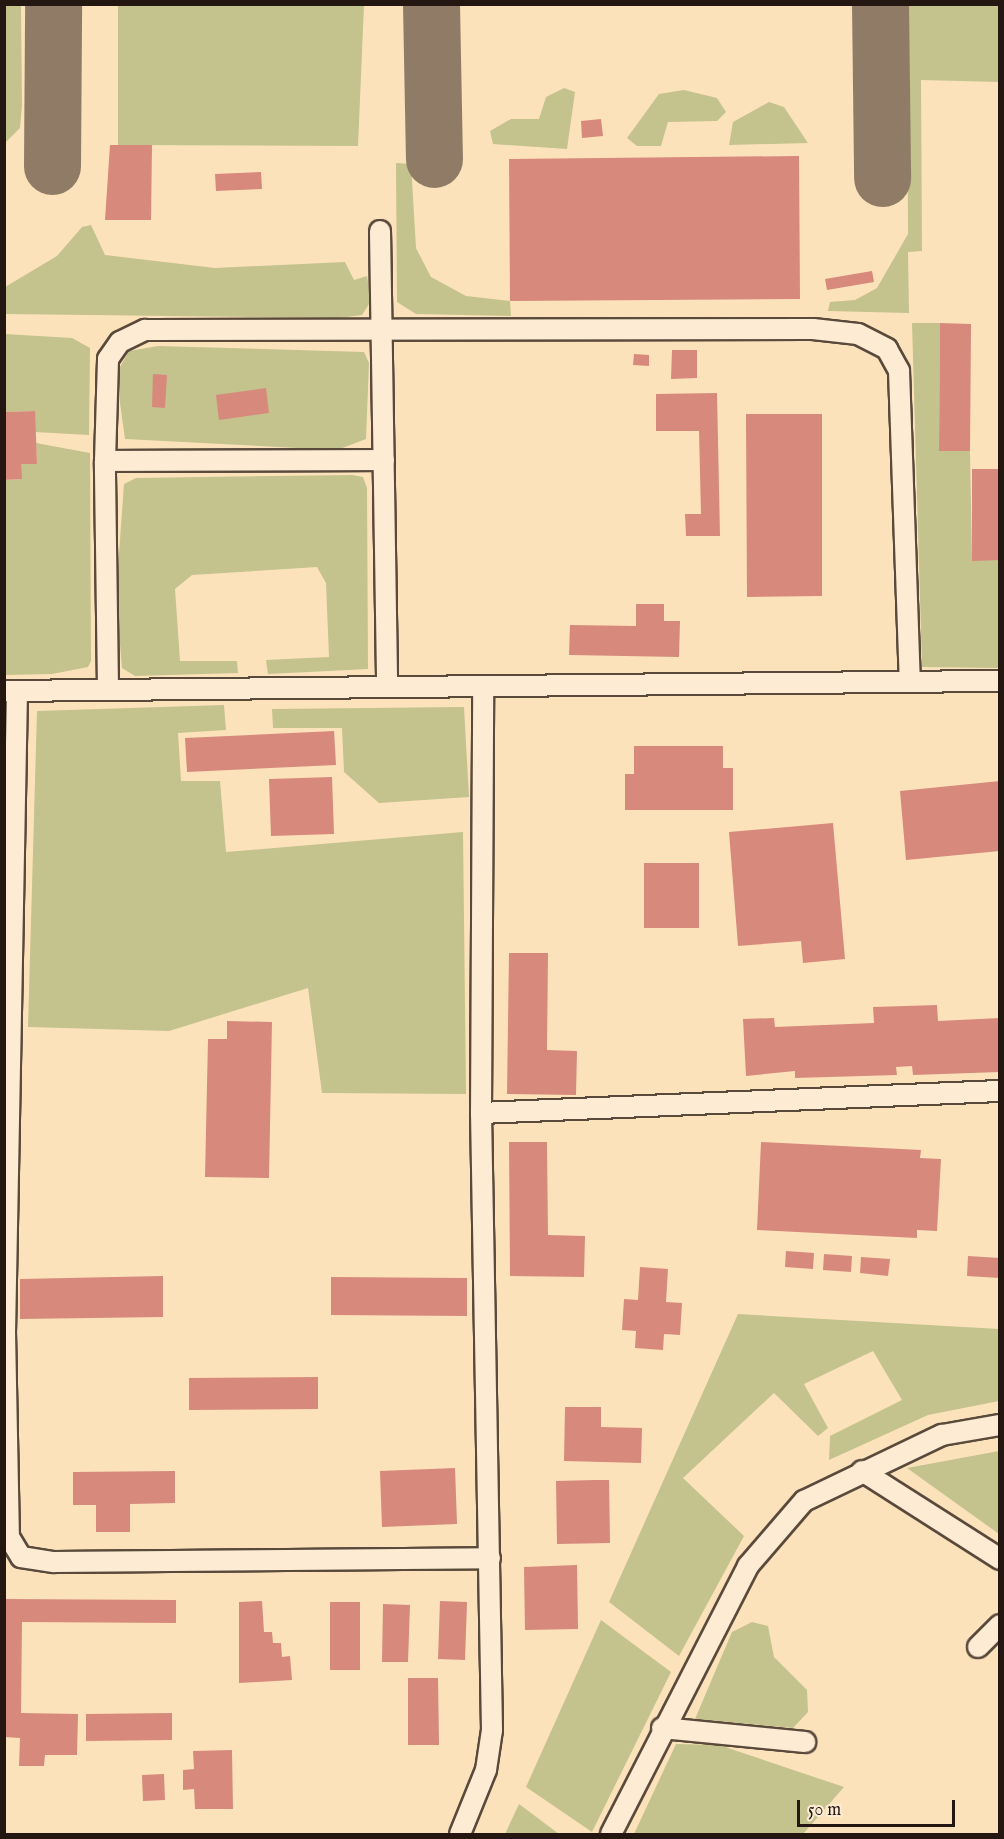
<!DOCTYPE html>
<style>
body{margin:0}
#map{position:relative;width:1004px;height:1839px;overflow:hidden;background:#fce2bb;font-family:"IM FELL English",serif}
div>[style]{position:absolute}
.green>*{inset:0;background:#c4c28d}
.taxiway>*{height:57px;margin:-28.5px;padding:0 28.5px;transform-origin:28.5px;border-radius:28.5px;background:#907c66}
.building>*{inset:0;background:#d7897c}
.roads{filter:drop-shadow(2px 0 #5a4a3c) drop-shadow(-2px 0 #5a4a3c) drop-shadow(0 2px #5a4a3c) drop-shadow(0 -2px #5a4a3c)}
.street>*{height:20px;margin:-10px;padding:0 10px;transform-origin:10px;border-radius:10px;background:#fdecd3}
span{translate:-50% -50%;white-space:nowrap;text-align:center;line-height:1.15;-webkit-text-stroke:5px #fdecd3;paint-order:stroke}
.frame{position:absolute;inset:0;border:6px solid #241711;pointer-events:none}
.scale{position:absolute;left:797px;top:1800px;width:158px;height:27px;box-sizing:border-box;border:3px solid #241711;border-top:0;padding-left:8px;font-size:18px;line-height:21px;white-space:nowrap;color:#241711;-webkit-text-stroke:4px #fdecd3;paint-order:stroke}
</style>
<div id="map">
<div class="green">
<div style="clip-path:polygon(4px 5px,21px 5px,22px 105px,20px 128px,5px 143px)"></div>
<div style="clip-path:polygon(118px 5px,364px 5px,358px 146px,118px 145px)"></div>
<div style="clip-path:polygon(907px 5px,999px 5px,999px 82px,921px 80px,922px 251px,908px 252px,909px 313px,828px 311px,830px 302px,855px 300px,877px 288px,908px 234px)"></div>
<div style="clip-path:polygon(564px 88px,575px 92px,567px 149px,493px 144px,490px 131px,511px 119px,539px 119px,546px 97px)"></div>
<div style="clip-path:polygon(684px 90px,717px 98px,726px 112px,717px 121px,668px 122px,661px 146px,637px 146px,627px 138px,659px 94px)"></div>
<div style="clip-path:polygon(769px 102px,784px 107px,808px 143px,729px 145px,733px 122px)"></div>
<div style="clip-path:polygon(396px 163px,411px 164px,416px 248px,431px 277px,466px 296px,510px 301px,511px 316px,416px 314px,397px 302px)"></div>
<div style="clip-path:polygon(91px 225px,105px 255px,215px 268px,345px 262px,354px 280px,367px 276px,371px 301px,362px 315px,339px 318px,5px 314px,5px 287px,57px 256px,82px 227px)"></div>
<div style="clip-path:polygon(912px 323px,940px 323px,939px 450px,970px 451px,972px 560px,999px 560px,999px 668px,922px 667px)"></div>
<div style="clip-path:polygon(5px 334px,72px 338px,90px 348px,89px 435px,35px 432px,34px 411px,5px 412px)"></div>
<div style="clip-path:polygon(158px 346px,364px 352px,369px 363px,366px 439px,337px 450px,125px 439px,116px 374px,129px 351px)"></div>
<div style="clip-path:polygon(36px 443px,90px 453px,91px 661px,88px 667px,52px 674px,5px 675px,4px 480px,21px 479px,21px 464px,37px 464px)"></div>
<div style="clip-path:polygon(352px 475px,363px 477px,367px 488px,368px 669px,268px 674px,266px 660px,329px 657px,326px 583px,317px 567px,192px 575px,175px 589px,180px 661px,237px 661px,238px 673px,135px 676px,122px 668px,116px 596px,124px 484px,136px 478px)"></div>
<div style="clip-path:polygon(224px 705px,226px 730px,178px 733px,181px 781px,220px 781px,226px 852px,463px 832px,466px 1094px,322px 1093px,308px 988px,169px 1031px,28px 1027px,37px 711px)"></div>
<div style="clip-path:polygon(464px 707px,469px 797px,379px 803px,344px 772px,342px 728px,273px 728px,272px 709px)"></div>
<div style="clip-path:polygon(738px 1314px,999px 1329px,999px 1401px,928px 1415px,829px 1460px,830px 1436px,902px 1400px,873px 1351px,804px 1384px,828px 1428px,818px 1436px,774px 1393px,683px 1478px,744px 1536px,679px 1656px,609px 1602px)"></div>
<div style="clip-path:polygon(999px 1451px,999px 1534px,907px 1468px)"></div>
<div style="clip-path:polygon(601px 1620px,671px 1672px,592px 1832px,526px 1787px)"></div>
<div style="clip-path:polygon(752px 1622px,768px 1626px,774px 1657px,807px 1690px,808px 1712px,793px 1728px,695px 1719px,732px 1632px)"></div>
<div style="clip-path:polygon(676px 1744px,719px 1745px,844px 1787px,803px 1834px,634px 1834px)"></div>
<div style="clip-path:polygon(519px 1804px,559px 1834px,505px 1834px)"></div>
</div>
<div class="taxiway">
<div style="left:431px;top:4px;width:155px;rotate:88.9deg"></div>
<div style="left:880px;top:4px;width:174px;rotate:89.3deg"></div>
<div style="left:52px;top:166px;width:162px;rotate:-89.6deg"></div>
</div>
<div class="building">
<div style="clip-path:polygon(601px 119px,603px 136px,582px 138px,581px 121px)"></div>
<div style="clip-path:polygon(110px 145px,152px 145px,151px 220px,105px 220px)"></div>
<div style="clip-path:polygon(799px 156px,800px 299px,510px 301px,509px 159px)"></div>
<div style="clip-path:polygon(261px 172px,262px 189px,216px 191px,215px 174px)"></div>
<div style="clip-path:polygon(872px 271px,874px 282px,827px 290px,825px 279px)"></div>
<div style="clip-path:polygon(940px 323px,971px 324px,970px 451px,939px 451px)"></div>
<div style="clip-path:polygon(672px 350px,697px 350px,697px 378px,671px 379px)"></div>
<div style="clip-path:polygon(634px 354px,649px 355px,649px 366px,633px 365px)"></div>
<div style="clip-path:polygon(153px 374px,167px 375px,165px 408px,152px 407px)"></div>
<div style="clip-path:polygon(266px 388px,269px 413px,219px 420px,216px 395px)"></div>
<div style="clip-path:polygon(717px 393px,720px 536px,686px 536px,685px 514px,701px 514px,699px 431px,656px 431px,656px 394px)"></div>
<div style="clip-path:polygon(35px 411px,37px 464px,21px 464px,22px 479px,4px 480px,4px 412px)"></div>
<div style="clip-path:polygon(746px 414px,822px 414px,822px 596px,747px 597px)"></div>
<div style="clip-path:polygon(972px 469px,1000px 469px,1000px 560px,972px 561px)"></div>
<div style="clip-path:polygon(636px 604px,664px 604px,664px 621px,680px 621px,679px 657px,569px 655px,570px 625px,636px 626px)"></div>
<div style="clip-path:polygon(334px 731px,336px 765px,187px 772px,185px 738px)"></div>
<div style="clip-path:polygon(634px 746px,723px 746px,723px 768px,733px 768px,733px 810px,625px 810px,625px 774px,634px 774px)"></div>
<div style="clip-path:polygon(332px 777px,334px 834px,271px 836px,269px 779px)"></div>
<div style="clip-path:polygon(1000px 781px,1000px 851px,906px 860px,900px 791px)"></div>
<div style="clip-path:polygon(833px 823px,845px 959px,803px 963px,801px 941px,738px 946px,729px 832px)"></div>
<div style="clip-path:polygon(644px 863px,699px 863px,699px 928px,644px 928px)"></div>
<div style="clip-path:polygon(509px 953px,548px 953px,547px 1050px,577px 1051px,576px 1095px,507px 1094px)"></div>
<div style="clip-path:polygon(937px 1005px,938px 1021px,1000px 1018px,1000px 1072px,913px 1075px,912px 1066px,896px 1067px,897px 1075px,795px 1078px,795px 1071px,746px 1076px,743px 1019px,774px 1018px,775px 1027px,874px 1023px,873px 1007px)"></div>
<div style="clip-path:polygon(227px 1021px,272px 1022px,269px 1178px,205px 1177px,208px 1039px,227px 1039px)"></div>
<div style="clip-path:polygon(509px 1142px,547px 1142px,548px 1235px,585px 1236px,584px 1277px,510px 1276px)"></div>
<div style="clip-path:polygon(761px 1142px,921px 1150px,920px 1158px,941px 1159px,937px 1231px,917px 1230px,917px 1238px,757px 1230px)"></div>
<div style="clip-path:polygon(786px 1251px,814px 1253px,813px 1269px,785px 1267px)"></div>
<div style="clip-path:polygon(824px 1254px,852px 1256px,851px 1272px,823px 1270px)"></div>
<div style="clip-path:polygon(968px 1256px,1000px 1258px,1000px 1278px,967px 1276px)"></div>
<div style="clip-path:polygon(861px 1257px,890px 1259px,888px 1276px,860px 1273px)"></div>
<div style="clip-path:polygon(640px 1267px,668px 1269px,666px 1302px,682px 1303px,680px 1335px,664px 1334px,663px 1350px,635px 1348px,636px 1331px,622px 1330px,624px 1299px,638px 1300px)"></div>
<div style="clip-path:polygon(163px 1276px,163px 1317px,20px 1319px,20px 1279px)"></div>
<div style="clip-path:polygon(331px 1277px,467px 1278px,467px 1316px,331px 1315px)"></div>
<div style="clip-path:polygon(318px 1377px,318px 1409px,189px 1410px,189px 1378px)"></div>
<div style="clip-path:polygon(565px 1407px,601px 1407px,601px 1427px,642px 1428px,641px 1463px,564px 1461px)"></div>
<div style="clip-path:polygon(455px 1468px,457px 1524px,382px 1527px,380px 1471px)"></div>
<div style="clip-path:polygon(175px 1471px,175px 1503px,130px 1504px,130px 1532px,96px 1532px,96px 1505px,73px 1505px,73px 1472px)"></div>
<div style="clip-path:polygon(595px 1480px,609px 1480px,610px 1543px,557px 1544px,556px 1481px)"></div>
<div style="clip-path:polygon(577px 1565px,578px 1629px,525px 1630px,524px 1567px)"></div>
<div style="clip-path:polygon(4px 1599px,176px 1600px,176px 1623px,22px 1622px,21px 1713px,78px 1714px,77px 1755px,45px 1755px,44px 1766px,19px 1766px,20px 1738px,4px 1737px)"></div>
<div style="clip-path:polygon(262px 1601px,264px 1632px,272px 1632px,273px 1643px,281px 1643px,282px 1657px,290px 1656px,292px 1680px,239px 1683px,239px 1602px)"></div>
<div style="clip-path:polygon(440px 1601px,467px 1602px,465px 1660px,438px 1659px)"></div>
<div style="clip-path:polygon(330px 1602px,360px 1602px,360px 1670px,330px 1670px)"></div>
<div style="clip-path:polygon(383px 1604px,410px 1605px,408px 1662px,382px 1662px)"></div>
<div style="clip-path:polygon(408px 1678px,438px 1678px,439px 1745px,408px 1745px)"></div>
<div style="clip-path:polygon(172px 1713px,172px 1740px,86px 1741px,86px 1714px)"></div>
<div style="clip-path:polygon(232px 1750px,233px 1809px,195px 1809px,194px 1789px,183px 1790px,183px 1770px,194px 1769px,193px 1751px)"></div>
<div style="clip-path:polygon(164px 1774px,165px 1800px,143px 1801px,142px 1775px)"></div>
</div>
<div class="roads">
<div class="street">
<div style="left:380px;top:231px;width:455px;rotate:89.1deg"></div>
<div style="left:105px;top:461px;width:102px;rotate:-88.3deg"></div>
<div style="left:108px;top:359px;width:21px;rotate:-55deg"></div>
<div style="left:120px;top:342px;width:28px;rotate:-26deg"></div>
<div style="left:145px;top:330px;width:668px;rotate:-0.09deg"></div>
<div style="left:813px;top:329px;width:45px;rotate:6.3deg"></div>
<div style="left:858px;top:334px;width:33px;rotate:27deg"></div>
<div style="left:887px;top:349px;width:25px;rotate:61deg"></div>
<div style="left:899px;top:371px;width:311px;rotate:88deg"></div>
<div style="left:108px;top:688px;width:227px;rotate:-90.8deg"></div>
<div style="left:105px;top:461px;width:279px;rotate:-0.2deg"></div>
<div style="left:4px;top:691px;width:996px;rotate:-0.58deg"></div>
<div style="left:17px;top:691px;width:641px;rotate:91.07deg"></div>
<div style="left:5px;top:1332px;width:205px;rotate:88.9deg"></div>
<div style="left:9px;top:1537px;width:23px;rotate:59deg"></div>
<div style="left:21px;top:1557px;width:33px;rotate:9deg"></div>
<div style="left:54px;top:1562px;width:436px;rotate:-0.5deg"></div>
<div style="left:481px;top:1113px;width:519px;rotate:-2.43deg"></div>
<div style="left:862px;top:1471px;width:164px;rotate:32.5deg"></div>
<div style="left:978px;top:1647px;width:31px;rotate:-45deg"></div>
<div style="left:662px;top:1728px;width:144px;rotate:5.6deg"></div>
<div style="left:460px;top:1834px;width:69px;rotate:-67.9deg"></div>
<div style="left:486px;top:1770px;width:40px;rotate:-81.5deg"></div>
<div style="left:492px;top:1730px;width:617px;rotate:-91.02deg"></div>
<div style="left:481px;top:1113px;width:424px;rotate:-89.7deg"></div>
<div style="left:611px;top:1834px;width:301px;rotate:-62.9deg"></div>
<div style="left:748px;top:1566px;width:86px;rotate:-49.3deg"></div>
<div style="left:804px;top:1501px;width:153px;rotate:-25.6deg"></div>
<div style="left:942px;top:1435px;width:59px;rotate:-9.8deg"></div>
</div>
</div>
<div class="frame"></div>
<div class="scale">50 m</div>
</div>
